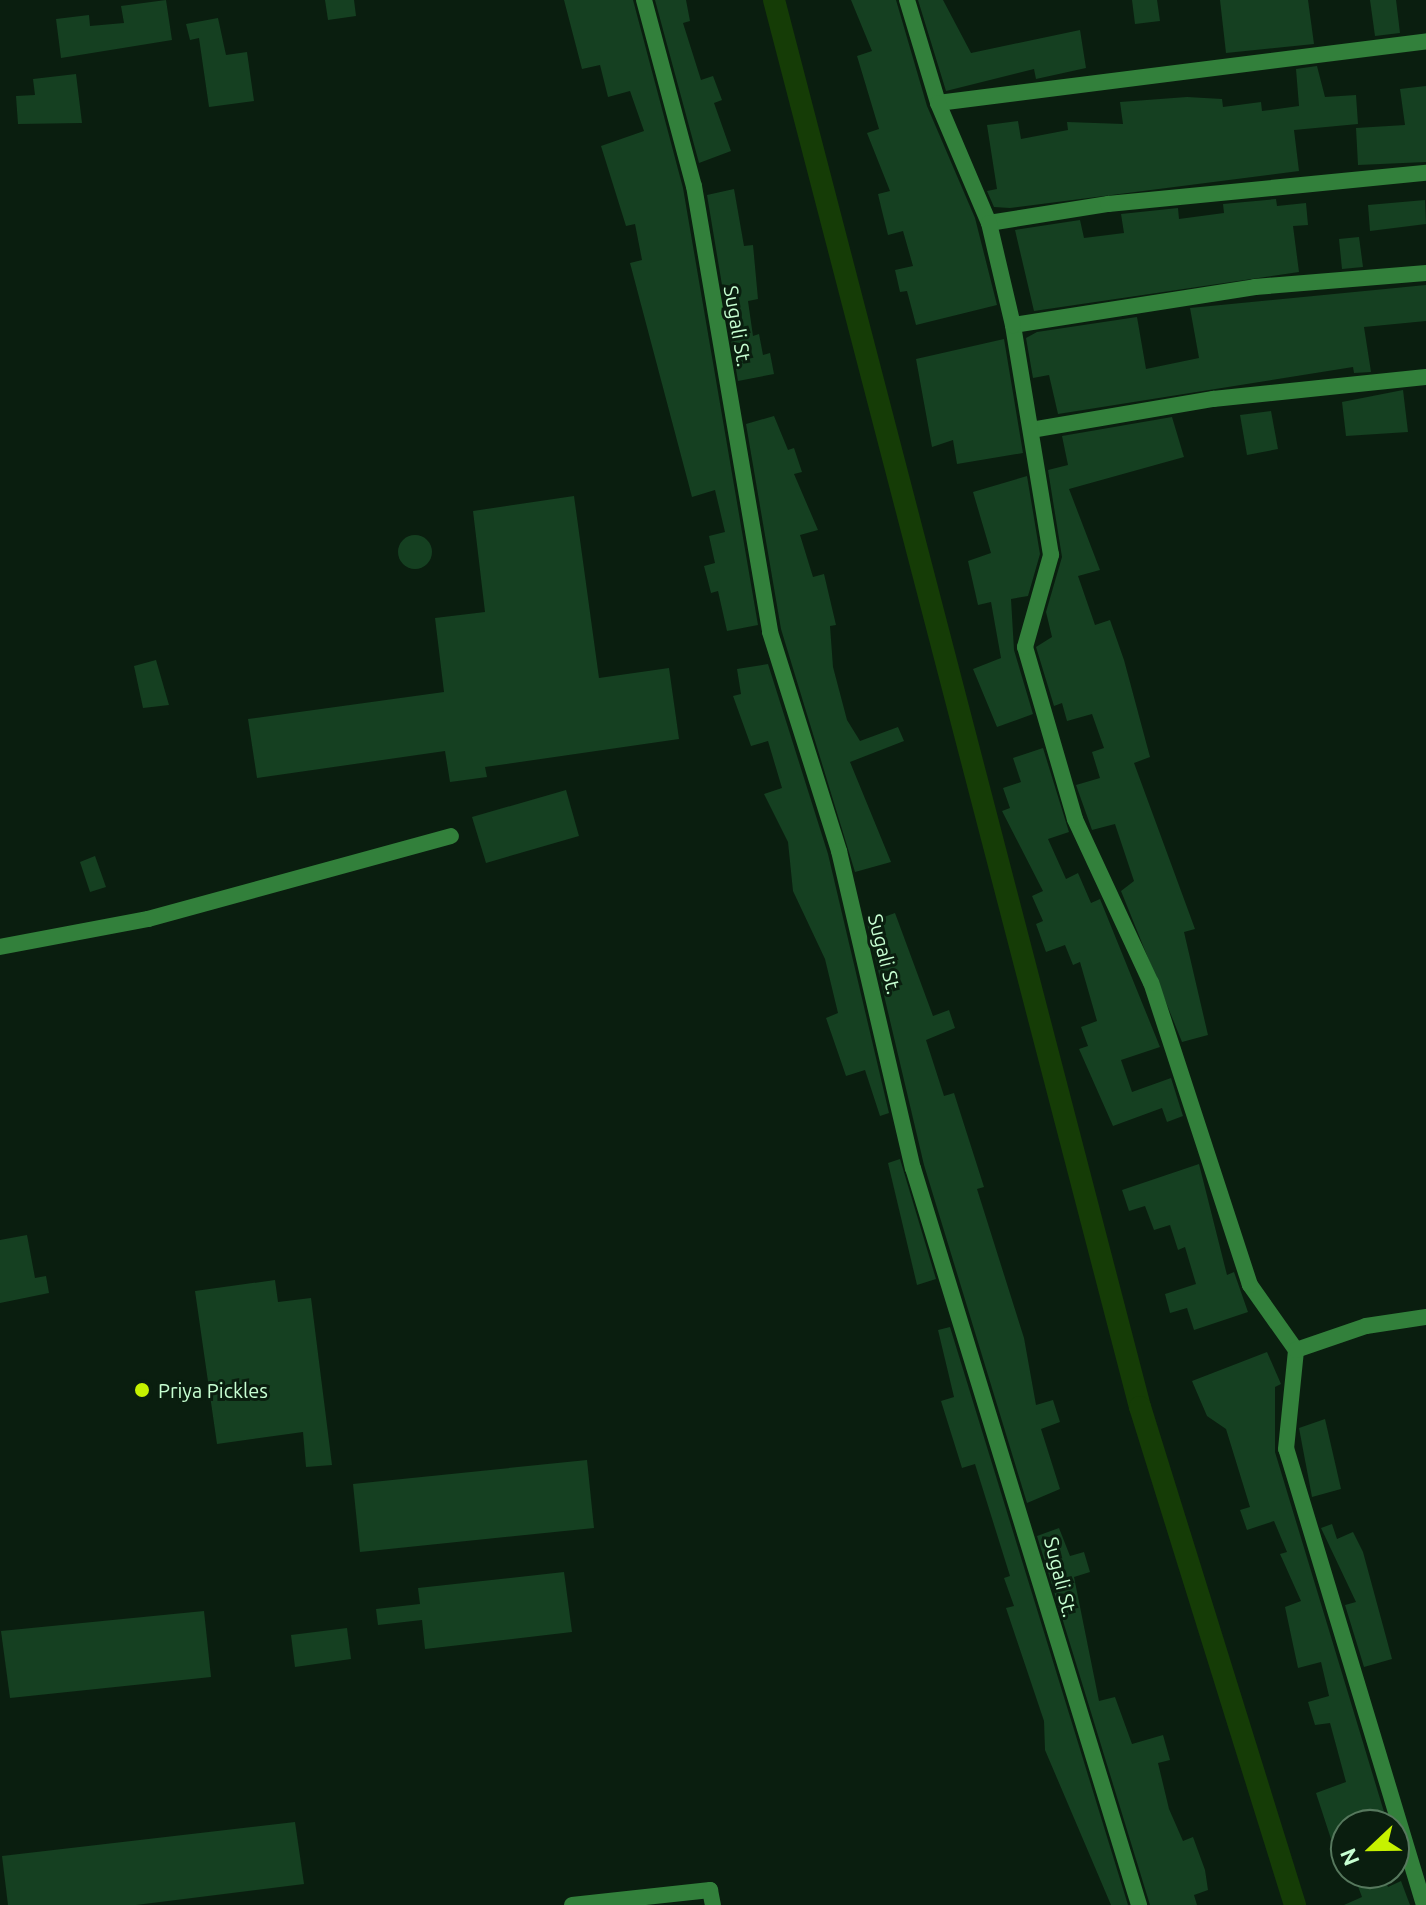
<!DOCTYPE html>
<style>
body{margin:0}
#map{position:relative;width:1426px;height:1905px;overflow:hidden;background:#0a1e0f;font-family:Ubuntu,sans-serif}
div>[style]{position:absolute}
.canal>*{height:22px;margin:-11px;padding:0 11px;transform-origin:11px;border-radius:11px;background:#153c06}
.building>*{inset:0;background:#154021}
.round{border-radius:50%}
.minor>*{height:16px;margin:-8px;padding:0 8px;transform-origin:8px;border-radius:8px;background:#32803b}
.tertiary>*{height:16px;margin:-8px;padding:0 8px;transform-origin:8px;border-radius:8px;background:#32803b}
.dots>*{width:22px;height:22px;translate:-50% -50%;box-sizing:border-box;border:4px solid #0a1e0f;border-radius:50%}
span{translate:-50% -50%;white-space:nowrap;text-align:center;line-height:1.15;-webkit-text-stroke:6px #0a1e0f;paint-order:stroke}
.street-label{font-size:20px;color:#c7ffd2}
.poi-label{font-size:20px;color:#c7ffd2}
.left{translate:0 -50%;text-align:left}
.north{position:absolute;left:1330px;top:1809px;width:80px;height:80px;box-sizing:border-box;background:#0a1e0f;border:2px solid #56785d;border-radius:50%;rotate:248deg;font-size:22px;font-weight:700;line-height:32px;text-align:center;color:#c7ffd2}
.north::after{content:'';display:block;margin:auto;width:28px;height:36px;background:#c6f200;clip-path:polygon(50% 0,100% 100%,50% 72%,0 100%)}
</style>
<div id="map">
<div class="canal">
<div style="left:774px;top:0;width:1454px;rotate:75.42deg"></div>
<div style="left:1140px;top:1407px;width:522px;rotate:72.71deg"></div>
</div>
<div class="building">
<div style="clip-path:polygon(166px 0,172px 40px,61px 58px,56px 19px,89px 15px,90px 26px,124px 23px,121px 6px)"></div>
<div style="clip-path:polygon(325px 0,354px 0,356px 16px,328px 20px)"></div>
<div style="clip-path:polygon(564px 0,633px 0,683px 188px,758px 625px,727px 631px,718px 591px,711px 593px,704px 566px,715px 563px,709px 536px,725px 532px,715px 490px,692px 497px,630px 263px,642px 260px,635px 224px,626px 226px,601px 146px,644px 131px,630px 91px,608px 97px,600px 65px,582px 69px)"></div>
<div style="clip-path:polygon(655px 0,686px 0,690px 21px,683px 23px,701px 80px,713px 76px,722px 100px,714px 103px,731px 151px,699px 163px)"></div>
<div style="clip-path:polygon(851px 0,896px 0,927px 106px,975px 218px,997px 305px,916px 325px,907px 291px,900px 292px,895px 270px,913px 266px,903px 231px,888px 235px,881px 207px,878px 194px,890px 191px,867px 133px,879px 129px,857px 56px,872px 51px)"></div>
<div style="clip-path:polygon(918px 0,943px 0,971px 53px,1080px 30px,1086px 68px,1036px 79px,1034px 69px,946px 91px)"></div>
<div style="clip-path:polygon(1132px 0,1157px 0,1160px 21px,1135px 24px)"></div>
<div style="clip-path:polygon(1220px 0,1308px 0,1314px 44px,1226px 53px)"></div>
<div style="clip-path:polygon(1370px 0,1396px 0,1400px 33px,1375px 36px)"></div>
<div style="clip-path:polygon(218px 18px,226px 55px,247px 52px,254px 101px,209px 107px,199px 38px,190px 40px,186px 24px)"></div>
<div style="clip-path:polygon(1317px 66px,1325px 97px,1356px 95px,1358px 124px,1294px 130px,1299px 171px,1010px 208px,994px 207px,987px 191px,997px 189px,987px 125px,1018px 121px,1021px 139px,1068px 130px,1067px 122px,1123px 124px,1120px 102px,1187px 97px,1222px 99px,1223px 107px,1261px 102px,1262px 111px,1299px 106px,1296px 69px)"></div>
<div style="clip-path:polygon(76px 74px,82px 123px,18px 124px,16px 96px,35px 95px,33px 79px)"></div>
<div style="clip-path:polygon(1426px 86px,1426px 162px,1358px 165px,1356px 128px,1405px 125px,1400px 89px)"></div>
<div style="clip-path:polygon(734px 189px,744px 246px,753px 245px,758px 299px,748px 301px,753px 336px,759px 334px,763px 355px,770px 353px,774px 374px,738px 381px,707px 195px)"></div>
<div style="clip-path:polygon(1276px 199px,1277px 206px,1306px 203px,1308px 225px,1293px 226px,1299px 272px,1034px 311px,1015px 230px,1080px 220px,1084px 238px,1124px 233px,1121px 214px,1178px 208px,1179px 219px,1224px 213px,1223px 204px)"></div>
<div style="clip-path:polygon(1425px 200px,1426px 224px,1370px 231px,1368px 205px)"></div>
<div style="clip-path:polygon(1359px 237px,1363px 267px,1342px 269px,1339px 239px)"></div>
<div style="clip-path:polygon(1426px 285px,1426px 321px,1364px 327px,1371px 372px,1354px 373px,1353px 367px,1058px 414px,1049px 375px,1033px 378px,1026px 338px,1037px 332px,1137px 317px,1146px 369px,1199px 358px,1190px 308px)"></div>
<div style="clip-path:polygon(1004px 339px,1023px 453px,957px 464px,953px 440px,932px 447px,916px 359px)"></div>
<div style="clip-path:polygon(1403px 390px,1408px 432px,1346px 436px,1342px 402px)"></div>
<div style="clip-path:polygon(1271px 411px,1278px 449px,1247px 455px,1240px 415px)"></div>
<div style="clip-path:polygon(774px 416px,788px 450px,794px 448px,802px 472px,794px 474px,818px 530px,800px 535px,813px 577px,824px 574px,836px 625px,830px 626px,833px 667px,847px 720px,860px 741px,898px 727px,904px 741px,850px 762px,891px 862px,855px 872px,781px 629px,746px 424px)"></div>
<div style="clip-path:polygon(1172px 417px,1184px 457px,1069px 489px,1100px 570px,1078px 576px,1095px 625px,1110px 620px,1124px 660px,1150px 757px,1134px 763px,1195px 929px,1184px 932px,1208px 1035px,1182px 1042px,1121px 891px,1134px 881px,1115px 824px,1092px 830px,1076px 785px,1100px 778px,1092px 752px,1104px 748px,1092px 714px,1067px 721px,1062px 703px,1054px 706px,1036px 647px,1052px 637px,1046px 612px,1062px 557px,1048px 470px,1068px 465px,1062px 436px)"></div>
<div style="clip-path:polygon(1027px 476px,1040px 554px,1028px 596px,1011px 599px,1014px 650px,1033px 714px,997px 727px,973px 669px,1001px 658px,991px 602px,978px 605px,968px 561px,991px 553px,973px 492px)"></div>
<div style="clip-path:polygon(574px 496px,599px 678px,669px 668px,679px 739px,485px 767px,487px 777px,450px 782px,445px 751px,257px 778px,248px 719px,444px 692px,435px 618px,485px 612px,473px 511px)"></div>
<div class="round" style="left:398px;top:535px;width:34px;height:34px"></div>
<div style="clip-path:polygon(156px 660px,169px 705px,143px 708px,134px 666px)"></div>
<div style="clip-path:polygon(768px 664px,828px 854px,889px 1113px,880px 1116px,865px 1070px,846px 1076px,826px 1018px,838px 1013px,825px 959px,793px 891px,788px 842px,764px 794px,782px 788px,768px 741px,751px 746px,733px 696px,741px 694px,737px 669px)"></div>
<div style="clip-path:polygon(1043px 748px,1069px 832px,1048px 839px,1066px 879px,1078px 873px,1091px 903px,1100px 899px,1160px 1047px,1121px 1060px,1132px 1092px,1171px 1078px,1183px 1116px,1167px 1122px,1162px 1108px,1113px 1126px,1079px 1049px,1088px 1046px,1081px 1027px,1097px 1021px,1080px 962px,1073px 965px,1065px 945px,1046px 952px,1036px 924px,1043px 921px,1032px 896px,1043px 891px,1002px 811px,1010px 808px,1003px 788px,1021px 782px,1013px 758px)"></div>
<div style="clip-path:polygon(566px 790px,579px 836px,486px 863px,472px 817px)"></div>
<div style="clip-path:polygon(95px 856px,106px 887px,90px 892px,80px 862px)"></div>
<div style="clip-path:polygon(895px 913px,933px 1016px,949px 1010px,955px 1028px,926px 1040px,944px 1096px,954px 1093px,984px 1187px,977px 1189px,1024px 1338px,1036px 1405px,1053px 1400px,1060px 1422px,1041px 1429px,1060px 1489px,1027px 1503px,924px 1165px,867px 923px)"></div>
<div style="clip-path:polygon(900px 1159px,936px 1279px,917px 1285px,888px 1163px)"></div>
<div style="clip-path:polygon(1199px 1164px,1227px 1275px,1234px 1272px,1248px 1312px,1194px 1330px,1187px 1308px,1170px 1313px,1165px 1294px,1196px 1284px,1185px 1247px,1178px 1250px,1170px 1225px,1154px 1230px,1145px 1206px,1129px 1211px,1122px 1190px)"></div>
<div style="clip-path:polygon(27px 1235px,35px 1278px,46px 1276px,49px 1293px,0 1303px,0 1240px)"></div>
<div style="clip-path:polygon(275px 1280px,278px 1302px,311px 1298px,332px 1465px,306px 1467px,303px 1432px,217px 1444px,195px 1291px)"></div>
<div style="clip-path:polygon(950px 1327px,1128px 1905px,1111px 1905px,1045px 1750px,1044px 1721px,1006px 1608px,1014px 1606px,1004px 1578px,1010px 1576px,975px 1464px,962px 1468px,941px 1401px,954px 1397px,938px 1330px)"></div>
<div style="clip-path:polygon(1267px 1352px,1281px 1384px,1275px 1387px,1275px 1452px,1388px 1825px,1346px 1825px,1346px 1833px,1331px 1839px,1316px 1793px,1346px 1782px,1330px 1723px,1315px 1725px,1308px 1702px,1329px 1696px,1321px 1662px,1298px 1668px,1285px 1607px,1301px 1601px,1280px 1554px,1287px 1552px,1274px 1521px,1247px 1530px,1240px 1510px,1250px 1507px,1226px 1429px,1207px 1416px,1192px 1381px)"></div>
<div style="clip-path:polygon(1325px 1419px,1341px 1489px,1312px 1497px,1299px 1428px)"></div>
<div style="clip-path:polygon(587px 1460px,594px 1528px,360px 1552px,353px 1484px)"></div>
<div style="clip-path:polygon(1332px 1524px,1337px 1539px,1353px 1532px,1363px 1552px,1392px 1659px,1364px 1667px,1345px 1605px,1356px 1602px,1321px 1528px)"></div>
<div style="clip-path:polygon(1059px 1528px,1070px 1556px,1084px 1552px,1090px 1572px,1074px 1577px,1099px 1701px,1115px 1697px,1132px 1744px,1163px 1735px,1170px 1760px,1158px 1763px,1169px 1809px,1183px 1841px,1193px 1837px,1205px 1870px,1208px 1890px,1194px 1895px,1197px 1905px,1150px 1905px,1037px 1536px)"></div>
<div style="clip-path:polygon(564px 1572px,572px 1632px,425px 1649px,422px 1620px,378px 1625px,376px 1609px,420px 1604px,418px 1588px)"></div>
<div style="clip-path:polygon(204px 1611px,211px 1677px,10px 1698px,1px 1631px)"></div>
<div style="clip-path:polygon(347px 1628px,351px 1659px,295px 1667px,291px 1635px)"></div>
<div style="clip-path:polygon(295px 1822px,304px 1884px,136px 1905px,8px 1905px,2px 1856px)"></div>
<div style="clip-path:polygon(1353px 1873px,1383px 1873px,1388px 1887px,1401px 1881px,1410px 1905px,1344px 1905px,1362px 1897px)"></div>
</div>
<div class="minor">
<div style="left:644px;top:0;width:193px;rotate:75deg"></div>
<div style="left:694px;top:186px;width:452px;rotate:80.3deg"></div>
<div style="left:770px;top:632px;width:230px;rotate:72.5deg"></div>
<div style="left:839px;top:851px;width:326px;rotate:76.9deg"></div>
<div style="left:913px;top:1168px;width:771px;rotate:72.95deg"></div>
<div style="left:938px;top:103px;width:492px;rotate:-7.2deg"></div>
<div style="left:989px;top:223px;width:121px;rotate:-9.1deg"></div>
<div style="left:1108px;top:204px;width:320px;rotate:-5.6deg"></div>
<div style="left:1031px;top:430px;width:185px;rotate:-9.7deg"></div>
<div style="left:1213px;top:399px;width:214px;rotate:-5.9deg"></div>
<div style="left:0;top:947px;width:151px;rotate:-10.7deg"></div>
<div style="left:148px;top:919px;width:314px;rotate:-15.3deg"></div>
<div style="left:1296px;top:1350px;width:80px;rotate:-125.3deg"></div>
<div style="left:1250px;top:1285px;width:318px;rotate:-108.1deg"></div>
<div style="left:1151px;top:983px;width:181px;rotate:-114.9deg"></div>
<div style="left:1075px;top:819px;width:179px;rotate:-106.2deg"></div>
<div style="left:1025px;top:647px;width:96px;rotate:-74.2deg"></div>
<div style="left:1051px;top:555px;width:233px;rotate:-99.4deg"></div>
<div style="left:1013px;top:325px;width:245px;rotate:-8.9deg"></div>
<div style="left:1255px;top:287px;width:172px;rotate:-4.7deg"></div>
<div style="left:572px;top:1905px;width:139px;rotate:-6.2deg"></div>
<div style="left:710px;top:1890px;width:15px;rotate:79deg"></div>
</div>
<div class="tertiary">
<div style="left:907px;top:0;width:108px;rotate:73.2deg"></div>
<div style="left:938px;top:103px;width:130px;rotate:67deg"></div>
<div style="left:989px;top:223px;width:105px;rotate:76.8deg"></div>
<div style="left:1424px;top:1905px;width:476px;rotate:-106.8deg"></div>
<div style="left:1286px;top:1449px;width:100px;rotate:-84.2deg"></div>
<div style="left:1296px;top:1350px;width:74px;rotate:-18.9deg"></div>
<div style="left:1366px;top:1326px;width:61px;rotate:-8.5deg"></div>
</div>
<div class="dots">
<div style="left:142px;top:1390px;background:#c6f200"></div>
</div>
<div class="street-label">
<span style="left:738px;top:326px;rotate:80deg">Sugali St.</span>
<span style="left:885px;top:954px;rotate:76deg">Sugali St.</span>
<span style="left:1061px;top:1577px;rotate:76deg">Sugali St.</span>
</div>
<div class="poi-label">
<span class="left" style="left:158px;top:1390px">Priya Pickles</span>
</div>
<div class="north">N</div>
</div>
